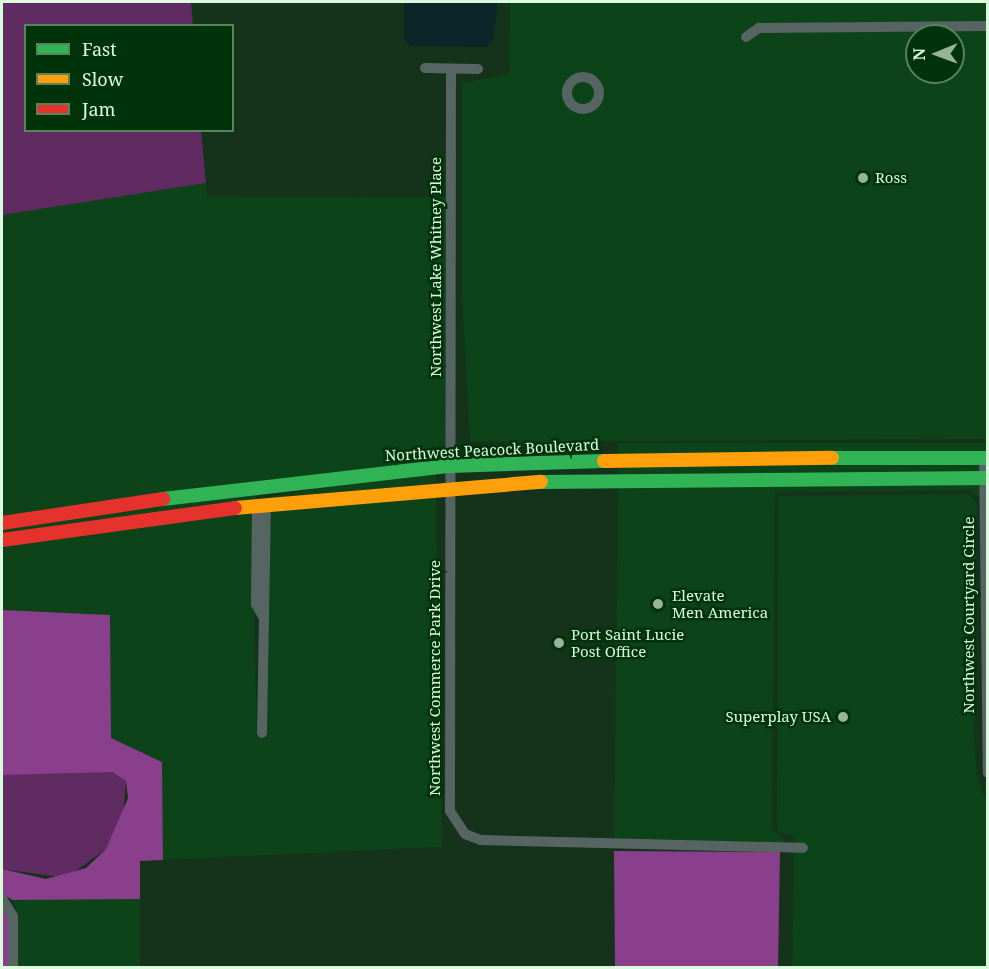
<!DOCTYPE html>
<style>
body{margin:0}
#map{position:relative;width:989px;height:969px;overflow:hidden;background:#15321b;font-family:"Noto Serif",serif}
div>[style]{position:absolute}
.built>*{inset:0;background:#0d4318}
.green>*{inset:0;background:#5f2b61}
.forest>*{inset:0;background:#893f8c}
.water>*{inset:0;background:#0b2628}
.street>*{height:10px;margin:-5px;padding:0 5px;transform-origin:5px;border-radius:5px;background:#566462}
.street>.ring{margin:-5px;padding:0;box-sizing:content-box;background:none;border:10px solid #566462;border-radius:50%}
.fast>*{height:14px;margin:-7px;padding:0 7px;transform-origin:7px;border-radius:7px;background:#30b455}
.slow>*{height:14px;margin:-7px;padding:0 7px;transform-origin:7px;border-radius:7px;background:#ff9f0a}
.jam>*{height:14px;margin:-7px;padding:0 7px;transform-origin:7px;border-radius:7px;background:#e5322d}
.dots>*{width:16px;height:16px;translate:-50% -50%;box-sizing:border-box;border:3px solid #003309;border-radius:50%}
span{translate:-50% -50%;white-space:nowrap;text-align:center;line-height:1.15;-webkit-text-stroke:5px #003309;paint-order:stroke}
.poi-label{font-size:15px;color:#dbfcdc}
.left{translate:0 -50%;text-align:left}
.right{translate:-100% -50%;text-align:right}
.street-label{font-size:15px;color:#dbfcdc}
.frame{position:absolute;inset:0;border:3px solid #dbfcdc;pointer-events:none}
.legend{position:absolute;left:24px;top:24px;width:210px;height:108px;box-sizing:border-box;background:#003309;border:2px solid #58835d;margin:0;padding:8px 10px;list-style:none;font-size:18px;color:#dbfcdc}
.legend li{display:flex;align-items:center;gap:12px;height:30px}
.legend b{width:30px;border:2px solid #58835d}
.north{position:absolute;left:905px;top:24px;width:60px;height:60px;box-sizing:border-box;background:#003309;border:2px solid #58835d;border-radius:50%;rotate:269deg;font-size:16px;font-weight:700;line-height:24px;text-align:center;color:#dbfcdc}
.north::after{content:'';display:block;margin:auto;width:21px;height:27px;background:#96b598;clip-path:polygon(50% 0,100% 100%,50% 72%,0 100%)}
</style>
<div id="map">
<div class="built">
<div style="clip-path:polygon(evenodd,510px 2px,987px 2px,987px 439px,470px 442px,462px 295px,462px 83px,509px 74px,510px 2px,917px 36px,953px 36px,953px 72px,917px 72px,917px 36px)"></div>
<div style="clip-path:polygon(206px 183px,207px 196px,446px 197px,445px 446px,435px 447px,436px 463px,2px 518px,2px 215px)"></div>
<div style="clip-path:polygon(618px 443px,988px 443px,987px 453px,618px 455px)"></div>
<div style="clip-path:polygon(979px 462px,979px 474px,618px 475px,618px 464px)"></div>
<div style="clip-path:polygon(436px 472px,436px 484px,267px 498px,355px 480px)"></div>
<div style="clip-path:polygon(979px 482px,979px 499px,970px 490px,775px 492px,772px 829px,789px 844px,614px 840px,618px 484px)"></div>
<div style="clip-path:polygon(261px 491px,254px 500px,2px 535px,2px 527px)"></div>
<div style="clip-path:polygon(436px 493px,442px 847px,163px 860px,162px 762px,111px 738px,110px 615px,2px 610px,2px 544px,252px 510px,257px 737px,267px 737px,271px 508px)"></div>
<div style="clip-path:polygon(970px 494px,977px 503px,974px 730px,977px 777px,987px 803px,987px 967px,792px 967px,794px 837px,777px 830px,778px 496px)"></div>
<div style="clip-path:polygon(12px 897px,140px 899px,140px 967px,18px 967px,18px 916px)"></div>
</div>
<div class="green">
<div style="clip-path:polygon(2px 2px,191px 2px,193px 25px,26px 26px,26px 130px,201px 131px,206px 183px,2px 215px)"></div>
<div style="clip-path:polygon(47px 771px,112px 772px,126px 781px,123px 815px,106px 849px,66px 878px,2px 869px,2px 775px)"></div>
</div>
<div class="forest">
<div style="clip-path:polygon(2px 610px,110px 615px,111px 738px,162px 762px,163px 860px,140px 861px,140px 899px,12px 900px,2px 893px,2px 869px,46px 879px,86px 868px,106px 849px,128px 798px,126px 781px,112px 772px,2px 775px)"></div>
<div style="clip-path:polygon(614px 851px,780px 852px,778px 967px,615px 967px)"></div>
<div style="clip-path:polygon(2px 903px,8px 917px,8px 967px,2px 967px)"></div>
</div>
<div class="water">
<div style="clip-path:polygon(404px 2px,498px 2px,493px 40px,487px 47px,411px 46px,404px 39px)"></div>
</div>
<div class="street">
<div style="left:746px;top:37px;width:16px;rotate:-35deg"></div>
<div style="left:759px;top:28px;width:229px;rotate:-0.5deg"></div>
<div style="left:425px;top:68px;width:53px;rotate:1.1deg"></div>
<div style="left:451px;top:69px;width:742px;rotate:90.08deg"></div>
<div style="left:450px;top:811px;width:27px;rotate:57deg"></div>
<div style="left:465px;top:834px;width:17px;rotate:21deg"></div>
<div style="left:481px;top:840px;width:322px;rotate:1.4deg"></div>
<div class="ring" style="left:567px;top:77px;width:22px;height:22px"></div>
<div style="left:984px;top:458px;width:315px;rotate:89.3deg"></div>
<div style="left:257px;top:505px;width:99px;rotate:90.6deg"></div>
<div style="left:256px;top:604px;width:13px;rotate:61deg"></div>
<div style="left:262px;top:733px;width:229px;rotate:-89deg"></div>
<div style="left:2px;top:898px;width:21px;rotate:59deg"></div>
<div style="left:13px;top:916px;width:52px;rotate:90deg"></div>
</div>
<div class="fast">
<div style="left:832px;top:458px;width:156px"></div>
<div style="left:541px;top:482px;width:447px;rotate:-0.5deg"></div>
<div style="left:163px;top:499px;width:289px;rotate:-6.6deg"></div>
<div style="left:450px;top:466px;width:154px;rotate:-1.9deg"></div>
</div>
<div class="slow">
<div style="left:604px;top:461px;width:228px;rotate:-0.8deg"></div>
<div style="left:235px;top:508px;width:307px;rotate:-4.9deg"></div>
</div>
<div class="jam">
<div style="left:2px;top:523px;width:163px;rotate:-8.5deg"></div>
<div style="left:2px;top:540px;width:235px;rotate:-7.8deg"></div>
</div>
<div class="dots">
<div style="left:863px;top:178px;background:#96b598"></div>
<div style="left:658px;top:604px;background:#96b598"></div>
<div style="left:559px;top:643px;background:#96b598"></div>
<div style="left:843px;top:717px;background:#96b598"></div>
</div>
<div class="poi-label">
<span class="left" style="left:875px;top:178px">Ross</span>
<span class="left" style="left:672px;top:604px">Elevate<br>Men America</span>
<span class="left" style="left:571px;top:643px">Port Saint Lucie<br>Post Office</span>
<span class="right" style="left:831px;top:717px">Superplay USA</span>
</div>
<div class="street-label">
<span style="left:436px;top:267px;rotate:-90deg">Northwest Lake Whitney Place</span>
<span style="left:492px;top:450px;rotate:-3deg">Northwest Peacock Boulevard</span>
<span style="left:969px;top:615px;rotate:-90deg">Northwest Courtyard Circle</span>
<span style="left:435px;top:678px;rotate:-90deg">Northwest Commerce Park Drive</span>
</div>
<div class="frame"></div>
<ul class="legend">
<li><b style="height:8px;background:#30b455"></b>Fast</li>
<li><b style="height:8px;background:#ff9f0a"></b>Slow</li>
<li><b style="height:8px;background:#e5322d"></b>Jam</li>
</ul>
<div class="north">N</div>
</div>
